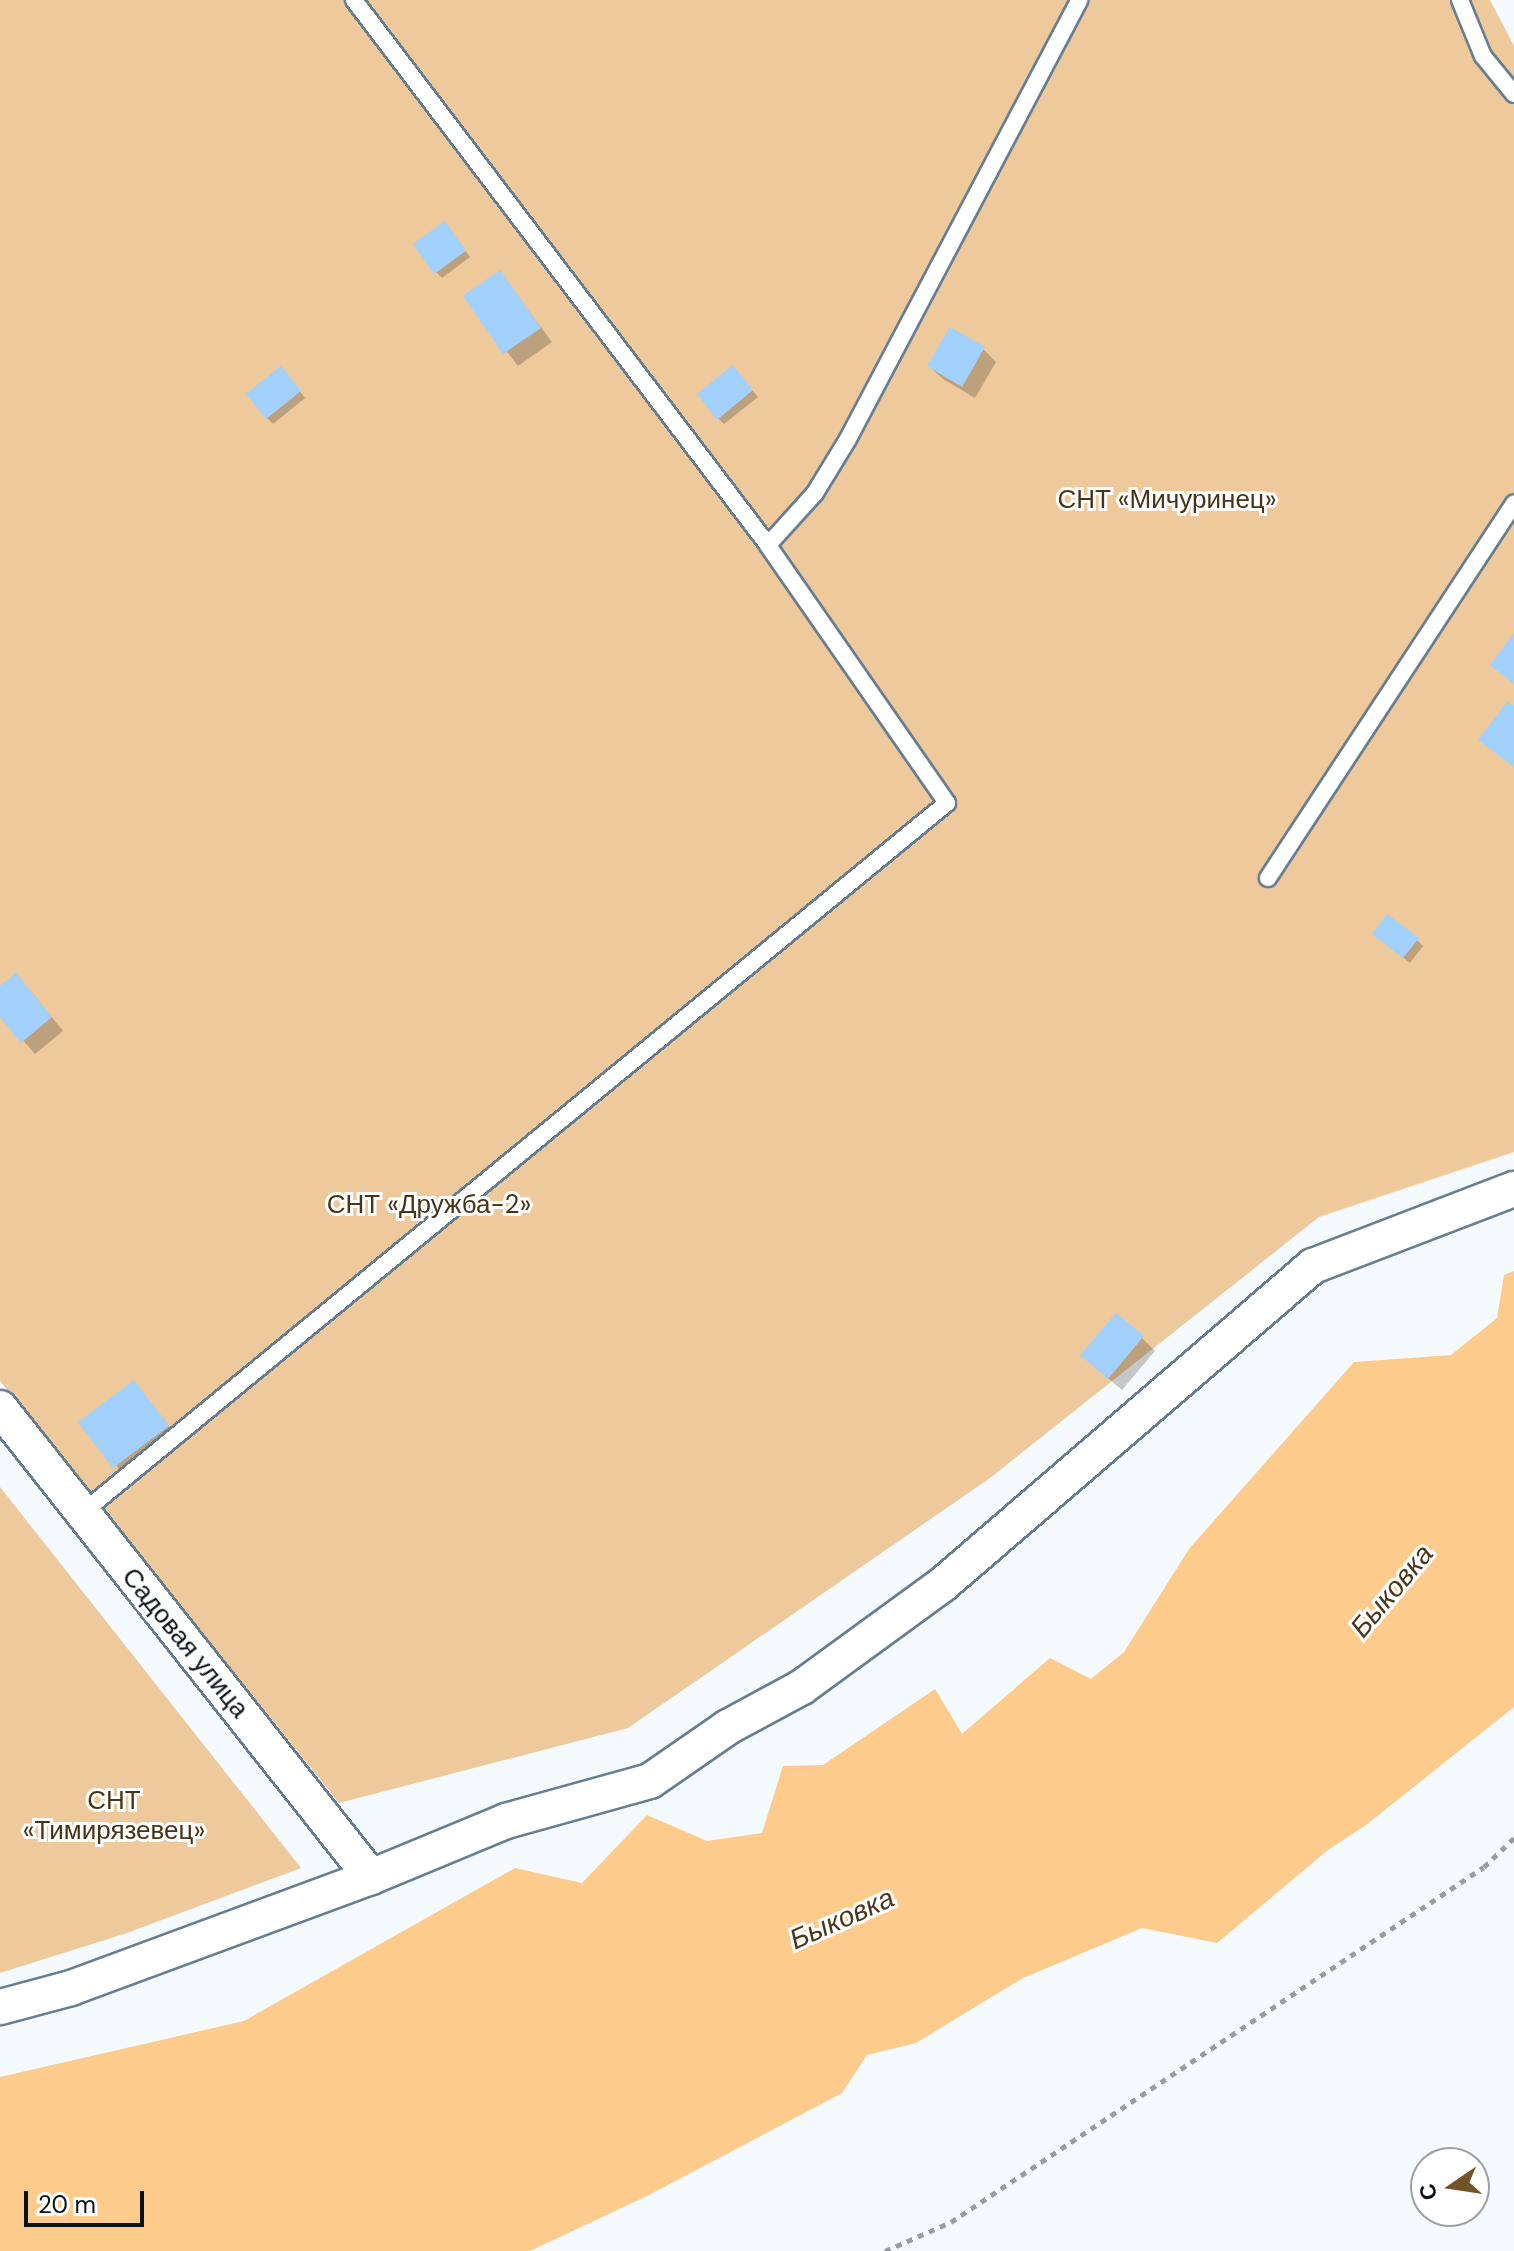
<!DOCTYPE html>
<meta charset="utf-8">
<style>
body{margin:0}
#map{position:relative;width:1514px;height:2251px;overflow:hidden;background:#f5fafe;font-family:"DM Sans",sans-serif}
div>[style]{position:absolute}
.green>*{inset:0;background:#edc99b}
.water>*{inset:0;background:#fdcb8b}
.shadow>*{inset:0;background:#0003}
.building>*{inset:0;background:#a1d1fc}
.path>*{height:5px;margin-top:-2.5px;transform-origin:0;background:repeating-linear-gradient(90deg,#979da3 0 6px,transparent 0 12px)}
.roads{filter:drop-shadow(2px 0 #677e92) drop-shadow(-2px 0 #677e92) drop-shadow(0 2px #677e92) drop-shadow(0 -2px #677e92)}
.service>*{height:16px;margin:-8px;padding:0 8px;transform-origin:8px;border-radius:8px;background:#fff}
.minor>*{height:34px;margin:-17px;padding:0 17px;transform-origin:17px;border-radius:17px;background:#fff}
span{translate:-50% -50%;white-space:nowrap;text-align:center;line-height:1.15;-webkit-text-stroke:6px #fff;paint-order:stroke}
.park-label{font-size:26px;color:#493418}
.street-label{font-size:26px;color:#091119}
.water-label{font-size:28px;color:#4b371a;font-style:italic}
.north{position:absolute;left:1410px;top:2147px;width:80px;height:80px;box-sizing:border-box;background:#fff;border:2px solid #9da0a3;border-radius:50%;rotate:257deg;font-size:22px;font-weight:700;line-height:32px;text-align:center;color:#091119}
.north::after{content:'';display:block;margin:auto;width:28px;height:36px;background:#735429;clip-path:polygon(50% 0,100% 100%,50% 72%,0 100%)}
.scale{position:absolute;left:24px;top:2191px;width:120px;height:36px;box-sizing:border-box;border:4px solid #091119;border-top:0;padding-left:10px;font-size:24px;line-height:28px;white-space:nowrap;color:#091119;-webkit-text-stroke:6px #fff;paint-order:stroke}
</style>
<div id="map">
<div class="green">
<div style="clip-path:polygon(0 0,1490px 0,1514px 46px,1514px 1152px,1319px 1217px,990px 1478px,628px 1728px,339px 1803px,0 1381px)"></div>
<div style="clip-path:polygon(0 1487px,301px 1868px,124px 1934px,0 1973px)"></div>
</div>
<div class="water">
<div style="clip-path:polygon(1514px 1271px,1514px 1707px,1366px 1825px,1328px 1850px,1217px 1943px,1142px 1928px,1023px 1978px,916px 2043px,867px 2055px,842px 2093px,647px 2196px,530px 2251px,0 2251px,0 2077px,244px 2021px,515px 1868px,582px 1883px,647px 1815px,707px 1841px,762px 1833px,783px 1766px,823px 1765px,935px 1689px,962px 1734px,1050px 1658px,1091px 1679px,1124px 1652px,1189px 1549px,1354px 1362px,1451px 1355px,1497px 1318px,1504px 1275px)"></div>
</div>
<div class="shadow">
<div style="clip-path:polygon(450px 230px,470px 257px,442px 278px,436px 272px)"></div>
<div style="clip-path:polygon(500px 273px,552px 342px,518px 366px,466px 297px)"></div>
<div style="clip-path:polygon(983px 349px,996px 362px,975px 398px,943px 379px,929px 366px)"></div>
<div style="clip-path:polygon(286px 374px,305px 398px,273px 424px,267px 418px)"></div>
<div style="clip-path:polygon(739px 374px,758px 397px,724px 424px,718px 418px)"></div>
<div style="clip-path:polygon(1381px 940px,1417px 940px,1423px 946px,1410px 963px)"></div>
<div style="clip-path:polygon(0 988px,29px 989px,63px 1031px,35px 1054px,0 1014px)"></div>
<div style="clip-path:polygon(1142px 1338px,1155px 1351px,1122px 1390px,1096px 1368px)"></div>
<div style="clip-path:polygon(134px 1382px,180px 1440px,128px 1480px,80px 1422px)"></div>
</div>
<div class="building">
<div style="clip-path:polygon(445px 221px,466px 251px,434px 274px,413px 244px)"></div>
<div style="clip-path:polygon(500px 270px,541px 328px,503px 354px,463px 296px)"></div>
<div style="clip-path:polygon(950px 327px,985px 347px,962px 387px,927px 366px)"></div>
<div style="clip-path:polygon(733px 365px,753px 390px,717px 420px,697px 394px)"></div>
<div style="clip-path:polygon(281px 366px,301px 391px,266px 419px,246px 394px)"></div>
<div style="clip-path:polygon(1514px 633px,1514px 684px,1490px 665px)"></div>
<div style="clip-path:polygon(1508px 701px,1514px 706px,1514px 767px,1478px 740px)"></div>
<div style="clip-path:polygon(1387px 914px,1419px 938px,1403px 958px,1372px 934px)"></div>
<div style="clip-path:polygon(16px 973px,52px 1017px,21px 1043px,0 1017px,0 986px)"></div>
<div style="clip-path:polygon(1116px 1313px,1144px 1336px,1108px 1379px,1080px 1355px)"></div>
<div style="clip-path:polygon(134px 1380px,169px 1426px,113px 1468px,78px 1422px)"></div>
</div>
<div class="path">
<div style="left:885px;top:2251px;width:72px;rotate:-23.7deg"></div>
<div style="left:951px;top:2222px;width:640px;rotate:-33.67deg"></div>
<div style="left:1484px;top:1867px;width:42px;rotate:-44deg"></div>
</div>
<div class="roads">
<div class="service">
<div style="left:354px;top:0;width:684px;rotate:52.78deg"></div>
<div style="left:1460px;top:0;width:61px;rotate:67.7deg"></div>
<div style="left:1483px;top:56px;width:49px;rotate:50.8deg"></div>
<div style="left:1268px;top:878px;width:448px;rotate:-56.7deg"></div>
<div style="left:82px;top:1513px;width:1119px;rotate:-39.38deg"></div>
<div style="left:947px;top:803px;width:314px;rotate:-124.8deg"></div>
<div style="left:768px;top:545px;width:70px;rotate:-47.9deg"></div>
<div style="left:815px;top:493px;width:63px;rotate:-58.6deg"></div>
<div style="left:848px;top:439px;width:496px;rotate:-62.2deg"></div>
</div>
<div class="minor">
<div style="left:0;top:1408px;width:598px;rotate:51.65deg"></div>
<div style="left:0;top:2007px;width:73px;rotate:-15deg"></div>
<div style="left:71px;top:1988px;width:320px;rotate:-20.3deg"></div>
<div style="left:371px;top:1877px;width:146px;rotate:-22.5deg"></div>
<div style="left:506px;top:1821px;width:149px;rotate:-15.5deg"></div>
<div style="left:650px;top:1781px;width:95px;rotate:-34.7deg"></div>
<div style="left:728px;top:1727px;width:84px;rotate:-28.4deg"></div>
<div style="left:802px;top:1687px;width:173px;rotate:-36.1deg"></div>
<div style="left:942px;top:1585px;width:489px;rotate:-40.7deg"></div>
<div style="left:1313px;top:1266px;width:215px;rotate:-21deg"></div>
</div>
</div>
<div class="park-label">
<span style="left:1167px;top:500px">СНТ «Мичуринец»</span>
<span style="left:429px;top:1205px">СНТ «Дружба-2»</span>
<span style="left:114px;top:1816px">СНТ<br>«Тимирязевец»</span>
</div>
<div class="street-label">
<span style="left:185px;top:1643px;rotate:51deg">Садовая улица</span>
</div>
<div class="water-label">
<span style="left:1392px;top:1591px;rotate:-50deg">Быковка</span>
<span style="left:842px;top:1919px;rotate:-24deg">Быковка</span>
</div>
<div class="north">С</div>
<div class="scale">20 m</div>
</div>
